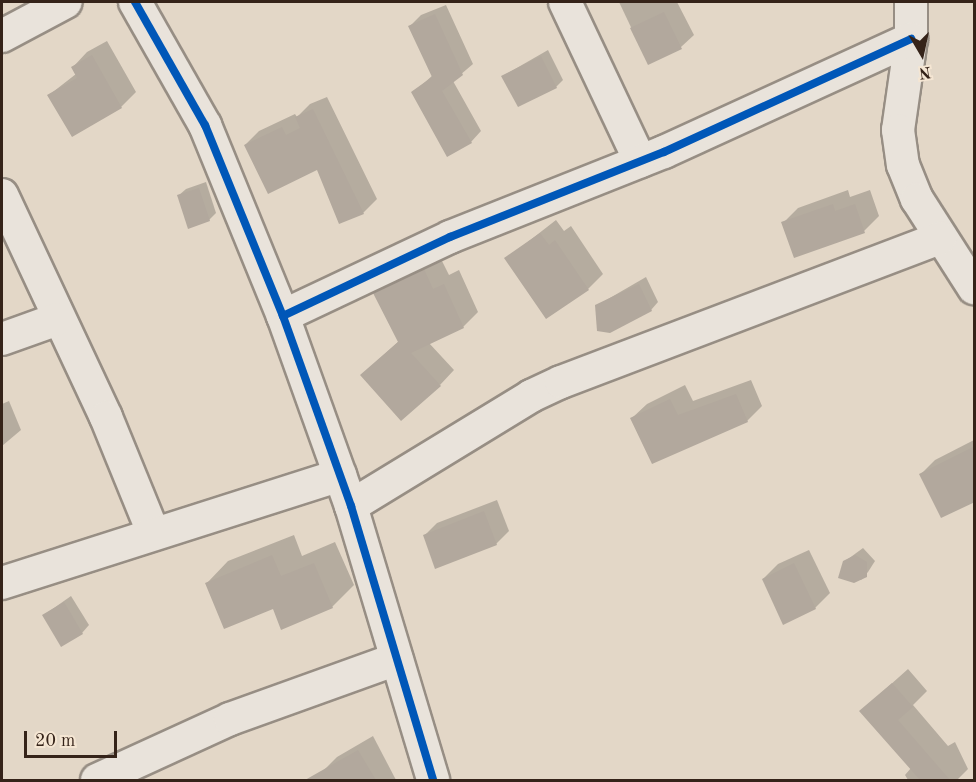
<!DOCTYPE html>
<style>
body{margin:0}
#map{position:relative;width:976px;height:782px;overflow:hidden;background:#e3d7c7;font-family:"Old Standard TT",serif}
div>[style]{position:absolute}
.shadow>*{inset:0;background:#0003}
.building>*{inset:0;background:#b2a89d}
.roads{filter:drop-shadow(2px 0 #978e84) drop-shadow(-2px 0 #978e84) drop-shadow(0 2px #978e84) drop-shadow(0 -2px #978e84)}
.street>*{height:32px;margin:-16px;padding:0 16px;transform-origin:16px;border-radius:16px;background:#e9e3db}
.cycleway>*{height:8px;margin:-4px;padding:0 4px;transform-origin:4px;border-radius:4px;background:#0057b8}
span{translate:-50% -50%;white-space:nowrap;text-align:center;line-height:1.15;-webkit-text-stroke:6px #f5e6d3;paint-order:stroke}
.frame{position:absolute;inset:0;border:3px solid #352319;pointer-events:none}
.north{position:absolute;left:892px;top:24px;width:60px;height:60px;-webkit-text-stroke:4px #f5e6d3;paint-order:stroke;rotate:171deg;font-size:16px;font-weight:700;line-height:24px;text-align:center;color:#352319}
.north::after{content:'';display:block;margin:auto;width:21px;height:27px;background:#352319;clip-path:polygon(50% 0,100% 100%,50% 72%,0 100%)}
.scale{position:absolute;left:24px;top:731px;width:93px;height:27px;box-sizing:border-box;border:3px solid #352319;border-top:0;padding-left:8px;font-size:18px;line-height:21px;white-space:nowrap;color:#352319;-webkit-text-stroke:4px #f5e6d3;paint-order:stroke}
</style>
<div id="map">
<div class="shadow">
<div style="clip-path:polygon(619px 2px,677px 2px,694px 35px,681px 47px,648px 63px)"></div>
<div style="clip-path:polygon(446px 5px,473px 64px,453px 81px,481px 131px,471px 142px,413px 93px,433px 75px,410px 26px,421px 15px)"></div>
<div style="clip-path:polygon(107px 41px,136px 92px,121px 107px,72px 135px,49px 95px,76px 74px,73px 67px,87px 52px)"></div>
<div style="clip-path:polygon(548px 50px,563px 80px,556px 87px,503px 76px)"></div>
<div style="clip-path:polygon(327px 97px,377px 199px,363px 213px,340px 222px,318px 168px,245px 145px,259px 131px,295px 114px,297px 117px,310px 104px)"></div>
<div style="clip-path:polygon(206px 182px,216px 213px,209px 220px,178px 196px,186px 189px)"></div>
<div style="clip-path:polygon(848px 190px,850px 197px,870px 190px,879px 216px,864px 231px,783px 223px,798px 208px)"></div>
<div style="clip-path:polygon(556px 220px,564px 231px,571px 226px,603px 274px,588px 289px,506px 259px)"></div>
<div style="clip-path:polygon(439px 255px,449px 275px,459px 270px,478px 312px,463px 327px,429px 343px,454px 370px,440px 385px,377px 361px,399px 341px,375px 293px,390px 279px)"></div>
<div style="clip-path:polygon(646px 277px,658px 302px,651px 310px,596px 306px)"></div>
<div style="clip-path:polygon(751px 380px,762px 406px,747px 421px,632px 418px,647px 404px,685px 385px,693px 401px)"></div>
<div style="clip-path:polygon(9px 401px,21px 430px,2px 446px,2px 404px)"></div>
<div style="clip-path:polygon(974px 440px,974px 500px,921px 474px,935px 460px)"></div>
<div style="clip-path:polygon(497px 500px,509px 531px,496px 544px,424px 536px,437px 523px)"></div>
<div style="clip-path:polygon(294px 535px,302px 556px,335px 542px,354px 585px,332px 607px,274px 607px,207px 583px,228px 561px)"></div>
<div style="clip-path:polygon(863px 548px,875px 561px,868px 572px,861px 580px,840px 577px,844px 562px)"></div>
<div style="clip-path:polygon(809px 550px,830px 593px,815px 608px,763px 579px,778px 564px)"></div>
<div style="clip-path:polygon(71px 596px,89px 625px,82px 633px,44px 615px)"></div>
<div style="clip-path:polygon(908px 669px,927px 691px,913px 705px,948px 746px,955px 742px,968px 769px,957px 780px,908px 780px,905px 775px,911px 768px,861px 711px)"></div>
<div style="clip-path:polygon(373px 736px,396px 780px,327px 780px,322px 772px,337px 757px)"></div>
</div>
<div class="building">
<div style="clip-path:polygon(664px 12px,682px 49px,648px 65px,630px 28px)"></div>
<div style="clip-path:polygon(435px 14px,463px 75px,442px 91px,472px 143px,447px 157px,411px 92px,432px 77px,408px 26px)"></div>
<div style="clip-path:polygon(92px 55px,122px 108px,72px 137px,47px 95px,77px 78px,71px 67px)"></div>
<div style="clip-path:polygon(541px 56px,557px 88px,518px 107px,501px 76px)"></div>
<div style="clip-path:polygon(313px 109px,364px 214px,339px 224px,317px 170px,268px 194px,244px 145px,282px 127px,286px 135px,300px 128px,295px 117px)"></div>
<div style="clip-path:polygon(199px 188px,210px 221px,188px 229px,177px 195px)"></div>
<div style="clip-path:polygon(833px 204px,835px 211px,855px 204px,865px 233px,794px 258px,781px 222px)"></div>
<div style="clip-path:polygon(540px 233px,549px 245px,555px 240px,589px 290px,546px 319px,504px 258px)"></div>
<div style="clip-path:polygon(424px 269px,433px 289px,444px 284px,464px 328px,411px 353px,441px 386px,401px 421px,360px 375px,398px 342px,373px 293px)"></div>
<div style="clip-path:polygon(639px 284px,652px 311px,610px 333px,597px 331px,595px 305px)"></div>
<div style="clip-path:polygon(736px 394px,748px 422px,652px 464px,630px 418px,670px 399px,678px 415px)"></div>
<div style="clip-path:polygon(975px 446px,975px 502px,941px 518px,919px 474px)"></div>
<div style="clip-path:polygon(484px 511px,497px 545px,435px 569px,423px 535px)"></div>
<div style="clip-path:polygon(272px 555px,281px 576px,314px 563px,333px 608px,281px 630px,273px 609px,224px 629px,205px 583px)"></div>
<div style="clip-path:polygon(855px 555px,867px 562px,867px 577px,854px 583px,838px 578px,843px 561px)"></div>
<div style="clip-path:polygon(794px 563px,816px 609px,783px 625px,762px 579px)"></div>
<div style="clip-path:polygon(64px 602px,83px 634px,61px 647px,42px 615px)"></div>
<div style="clip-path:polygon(892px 683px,913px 707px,898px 720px,950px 780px,920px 780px,859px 711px)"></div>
<div style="clip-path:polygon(358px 750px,376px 780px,305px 780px)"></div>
</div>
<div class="roads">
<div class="street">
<div style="left:135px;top:2px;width:142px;rotate:60.4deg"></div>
<div style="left:205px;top:125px;width:206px;rotate:67.8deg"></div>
<div style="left:283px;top:316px;width:202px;rotate:70.3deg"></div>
<div style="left:351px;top:506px;width:286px;rotate:73.3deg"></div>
<div style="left:565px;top:2px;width:176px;rotate:64.7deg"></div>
<div style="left:911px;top:2px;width:37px;rotate:90deg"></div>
<div style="left:911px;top:39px;width:92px;rotate:98.1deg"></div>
<div style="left:898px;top:130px;width:35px;rotate:82deg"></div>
<div style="left:903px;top:165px;width:37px;rotate:68deg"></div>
<div style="left:917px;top:199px;width:106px;rotate:57.4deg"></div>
<div style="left:2px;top:36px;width:72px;rotate:-28deg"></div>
<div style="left:2px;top:195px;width:245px;rotate:64.9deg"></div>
<div style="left:106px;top:417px;width:124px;rotate:67.8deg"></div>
<div style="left:283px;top:316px;width:185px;rotate:-25.3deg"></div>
<div style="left:450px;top:237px;width:230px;rotate:-21.7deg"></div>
<div style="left:664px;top:152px;width:272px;rotate:-24.6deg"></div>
<div style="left:2px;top:339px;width:59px;rotate:-19.7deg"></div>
<div style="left:351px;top:506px;width:211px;rotate:-31.4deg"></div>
<div style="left:531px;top:396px;width:33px;rotate:-25deg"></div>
<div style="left:561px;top:382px;width:406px;rotate:-20.8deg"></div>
<div style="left:2px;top:583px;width:355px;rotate:-17.7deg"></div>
<div style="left:97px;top:780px;width:146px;rotate:-24.6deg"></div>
<div style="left:230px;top:719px;width:177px;rotate:-19.8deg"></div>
</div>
</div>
<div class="cycleway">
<div style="left:135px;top:2px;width:142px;rotate:60.4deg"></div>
<div style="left:205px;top:125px;width:206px;rotate:67.8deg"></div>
<div style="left:283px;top:316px;width:202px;rotate:70.3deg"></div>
<div style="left:351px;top:506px;width:286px;rotate:73.3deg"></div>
<div style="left:283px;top:316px;width:185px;rotate:-25.3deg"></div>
<div style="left:450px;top:237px;width:230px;rotate:-21.7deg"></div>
<div style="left:664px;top:152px;width:272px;rotate:-24.6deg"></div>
</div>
<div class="frame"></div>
<div class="north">N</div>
<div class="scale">20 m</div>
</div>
